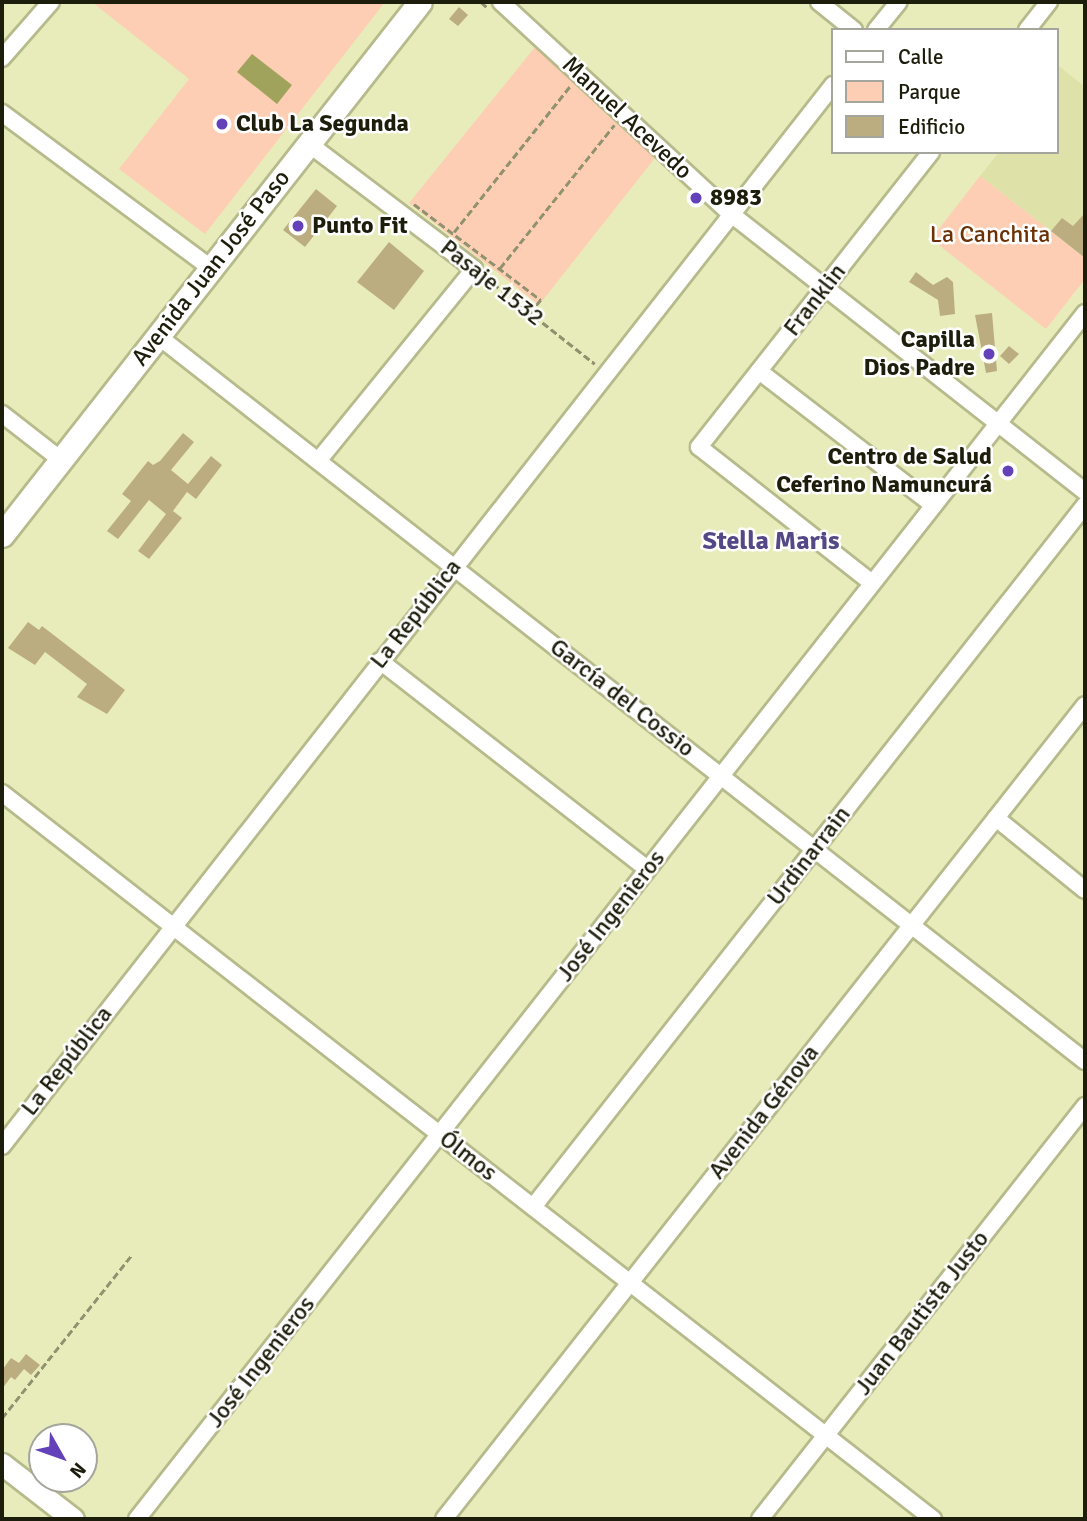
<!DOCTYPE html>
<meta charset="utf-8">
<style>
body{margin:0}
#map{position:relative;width:1087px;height:1521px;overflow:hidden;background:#e8ecbb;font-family:Signika,sans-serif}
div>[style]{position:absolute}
.built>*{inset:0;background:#dee2a9}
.green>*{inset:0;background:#fdceb3}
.water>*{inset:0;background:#9fa35c}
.building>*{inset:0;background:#bcad80}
.path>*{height:2.5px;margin-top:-1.25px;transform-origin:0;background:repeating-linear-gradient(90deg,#90926f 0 7px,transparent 0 10.5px)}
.roads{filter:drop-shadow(2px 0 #b7ba8b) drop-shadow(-2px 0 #b7ba8b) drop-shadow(0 2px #b7ba8b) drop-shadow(0 -2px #b7ba8b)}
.minor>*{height:16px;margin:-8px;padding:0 8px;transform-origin:8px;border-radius:8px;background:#fff}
.tertiary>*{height:21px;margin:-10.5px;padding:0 10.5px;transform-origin:10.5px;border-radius:10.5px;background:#fff}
.secondary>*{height:23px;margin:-11.5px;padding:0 11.5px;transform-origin:11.5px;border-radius:11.5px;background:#fff}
.dots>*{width:19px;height:19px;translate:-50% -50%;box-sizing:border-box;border:4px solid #fff;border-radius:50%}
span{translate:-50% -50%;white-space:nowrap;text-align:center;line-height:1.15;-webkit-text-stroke:5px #fff;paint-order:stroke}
.street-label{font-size:24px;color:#1c1d0b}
.poi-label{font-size:24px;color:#1c1d0b;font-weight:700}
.left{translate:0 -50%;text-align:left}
.right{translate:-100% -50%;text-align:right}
.park-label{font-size:24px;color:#6c3203}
.neighbourhood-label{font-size:26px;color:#544886;font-weight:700}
.frame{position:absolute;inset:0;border:4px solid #1c1d0b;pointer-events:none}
.legend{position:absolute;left:831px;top:28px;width:228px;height:126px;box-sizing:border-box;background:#fff;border:2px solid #a4a59d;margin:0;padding:9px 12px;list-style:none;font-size:21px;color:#1c1d0b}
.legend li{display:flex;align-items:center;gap:14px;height:35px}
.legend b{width:35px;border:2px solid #a4a59d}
.north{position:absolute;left:28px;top:1423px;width:70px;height:70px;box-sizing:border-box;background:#fff;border:2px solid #a4a59d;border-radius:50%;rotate:130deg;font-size:19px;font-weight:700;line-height:28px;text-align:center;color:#1c1d0b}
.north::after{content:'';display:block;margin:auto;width:24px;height:32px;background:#6341b9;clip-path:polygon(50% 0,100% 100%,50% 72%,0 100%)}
</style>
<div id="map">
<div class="built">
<div style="clip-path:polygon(1059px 66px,1085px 87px,1085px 258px,980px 176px,999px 152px,1057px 152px)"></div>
</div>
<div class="green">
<div style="clip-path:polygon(92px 2px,177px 3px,385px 2px,205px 234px,119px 169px,189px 79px)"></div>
<div style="clip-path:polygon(535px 47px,655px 158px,539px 305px,409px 203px)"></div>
<div style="clip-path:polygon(980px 176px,1085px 258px,1085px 279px,1046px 329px,931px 239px)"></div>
</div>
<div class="water">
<div style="clip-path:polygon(252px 54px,292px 85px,277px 104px,237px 72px)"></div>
</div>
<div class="building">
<div style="clip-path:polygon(459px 7px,468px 15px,458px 26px,449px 19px)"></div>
<div style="clip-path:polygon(316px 189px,337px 206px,305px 247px,283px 230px)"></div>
<div style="clip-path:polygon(1085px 213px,1085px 258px,1051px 231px,1062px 218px,1073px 226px)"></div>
<div style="clip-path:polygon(389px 242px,424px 271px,394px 310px,357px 282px)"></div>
<div style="clip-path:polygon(916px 272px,933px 285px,947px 277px,953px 282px,955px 314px,940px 316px,938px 300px,909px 282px)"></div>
<div style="clip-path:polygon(992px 313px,997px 371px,986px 373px,975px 315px)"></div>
<div style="clip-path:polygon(1009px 346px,1019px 354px,1009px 364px,1000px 356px)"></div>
<div style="clip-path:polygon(183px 433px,194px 442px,171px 470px,188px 484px,211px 456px,222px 465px,196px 499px,187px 492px,173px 511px,182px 518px,149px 559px,138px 551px,166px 514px,149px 500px,118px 539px,107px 531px,131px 501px,122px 494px,148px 461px,153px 465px,160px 461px)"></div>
<div style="clip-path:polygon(28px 622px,39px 630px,42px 626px,125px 690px,107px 714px,77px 697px,87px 684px,45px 652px,35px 665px,8px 648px)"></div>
<div style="clip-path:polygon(26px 1354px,40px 1365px,31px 1375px,24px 1369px,15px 1380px,11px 1377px,2px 1389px,2px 1370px,11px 1358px,19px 1363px)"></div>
</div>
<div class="path">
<div style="left:481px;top:2px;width:9px;rotate:41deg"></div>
<div style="left:414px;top:204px;width:159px;rotate:37.1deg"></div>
<div style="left:541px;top:300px;width:17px;rotate:130deg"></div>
<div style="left:454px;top:232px;width:188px;rotate:-51.5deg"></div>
<div style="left:500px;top:268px;width:183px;rotate:-51.4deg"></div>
<div style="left:485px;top:277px;width:140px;rotate:38.3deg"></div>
<div style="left:2px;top:1418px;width:207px;rotate:-51.5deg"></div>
</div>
<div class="roads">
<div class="minor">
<div style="left:501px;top:2px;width:313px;rotate:42.7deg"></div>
<div style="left:731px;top:214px;width:450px;rotate:38.1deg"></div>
<div style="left:819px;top:2px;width:45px;rotate:38.7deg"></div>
<div style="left:876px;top:30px;width:36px;rotate:-51deg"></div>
<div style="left:1027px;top:30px;width:36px;rotate:-52deg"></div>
<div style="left:2px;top:58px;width:74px;rotate:-48.8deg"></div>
<div style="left:2px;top:113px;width:260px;rotate:36.6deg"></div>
<div style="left:309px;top:144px;width:207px;rotate:37.1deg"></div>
<div style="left:474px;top:269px;width:247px;rotate:129.1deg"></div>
<div style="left:158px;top:336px;width:1177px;rotate:38.03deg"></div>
<div style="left:759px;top:371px;width:220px;rotate:37.6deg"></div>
<div style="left:2px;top:414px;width:75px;rotate:37.9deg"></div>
<div style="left:872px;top:583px;width:220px;rotate:-141.8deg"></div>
<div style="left:699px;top:447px;width:375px;rotate:-51.8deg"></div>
<div style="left:380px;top:661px;width:338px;rotate:37.9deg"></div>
<div style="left:2px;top:793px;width:1181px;rotate:37.95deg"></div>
<div style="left:996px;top:818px;width:114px;rotate:39deg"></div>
<div style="left:2px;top:1146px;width:1348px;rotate:-51.93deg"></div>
<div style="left:533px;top:1207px;width:893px;rotate:-51.82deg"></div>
<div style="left:137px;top:1519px;width:1534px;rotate:-51.83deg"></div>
<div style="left:444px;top:1519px;width:1036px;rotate:-51.78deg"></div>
<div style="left:760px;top:1519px;width:526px;rotate:-51.8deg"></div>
</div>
<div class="tertiary">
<div style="left:2px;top:1464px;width:90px;rotate:37.8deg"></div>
</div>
<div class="secondary">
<div style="left:2px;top:535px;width:677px;rotate:-51.9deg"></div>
</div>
</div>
<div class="dots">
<div style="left:222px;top:124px;background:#6341b9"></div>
<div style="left:696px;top:198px;background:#6341b9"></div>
<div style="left:298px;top:226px;background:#6341b9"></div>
<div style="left:989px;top:354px;background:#6341b9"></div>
<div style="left:1008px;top:471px;background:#6341b9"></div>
</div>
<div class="street-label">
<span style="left:627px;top:118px;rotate:43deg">Manuel Acevedo</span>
<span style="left:211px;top:268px;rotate:-52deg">Avenida Juan José Paso</span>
<span style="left:492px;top:283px;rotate:38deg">Pasaje 1532</span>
<span style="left:815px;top:300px;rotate:-52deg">Franklin</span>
<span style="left:416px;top:614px;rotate:-52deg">La República</span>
<span style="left:622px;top:698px;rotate:38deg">García del Cossio</span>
<span style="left:809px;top:856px;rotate:-52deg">Urdinarrain</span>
<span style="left:611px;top:916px;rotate:-52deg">José Ingenieros</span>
<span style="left:67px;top:1061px;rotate:-52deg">La República</span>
<span style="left:764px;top:1112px;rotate:-52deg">Avenida Génova</span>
<span style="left:468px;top:1156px;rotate:38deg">Ólmos</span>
<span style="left:922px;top:1313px;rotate:-52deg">Juan Bautista Justo</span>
<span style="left:261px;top:1362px;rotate:-52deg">José Ingenieros</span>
</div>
<div class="poi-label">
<span class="left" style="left:236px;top:124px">Club La Segunda</span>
<span class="left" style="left:710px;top:198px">8983</span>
<span class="left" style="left:312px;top:226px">Punto Fit</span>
<span class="right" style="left:975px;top:354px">Capilla<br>Dios Padre</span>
<span class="right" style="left:992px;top:471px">Centro de Salud<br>Ceferino Namuncurá</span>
</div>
<div class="park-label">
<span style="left:990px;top:235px">La Canchita</span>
</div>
<div class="neighbourhood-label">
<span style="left:771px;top:542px">Stella Maris</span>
</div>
<div class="frame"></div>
<ul class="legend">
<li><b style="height:9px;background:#fff"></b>Calle</li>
<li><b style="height:19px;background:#fdceb3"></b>Parque</li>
<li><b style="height:19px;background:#bcad80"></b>Edificio</li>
</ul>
<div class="north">N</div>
</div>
